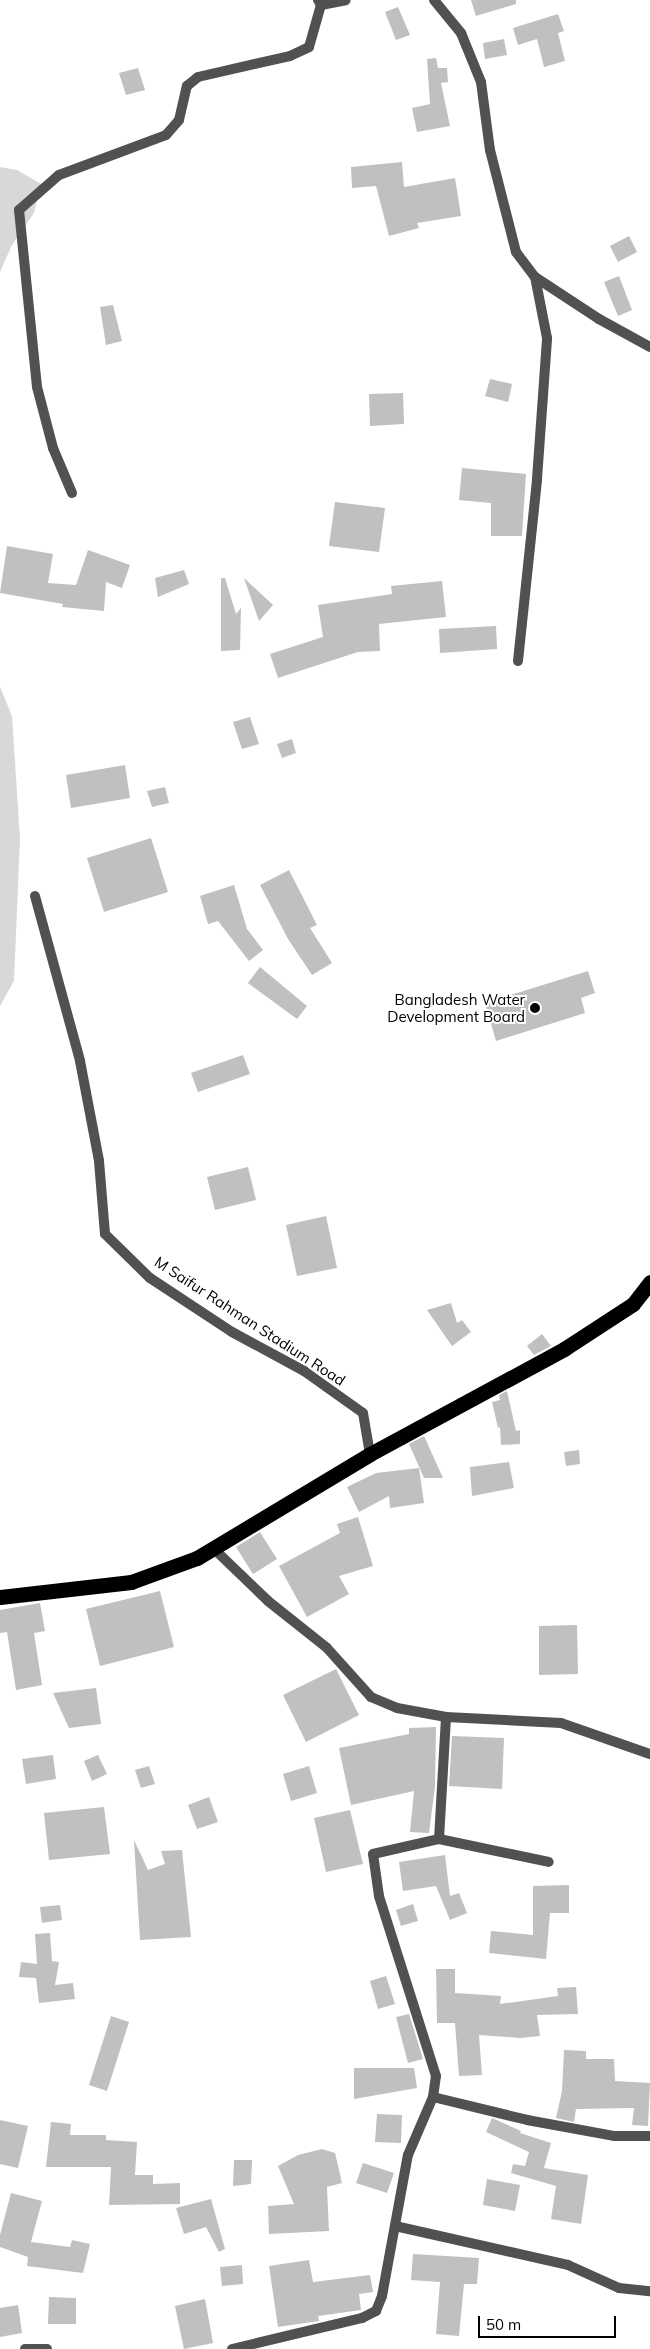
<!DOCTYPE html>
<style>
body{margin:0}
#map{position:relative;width:650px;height:2349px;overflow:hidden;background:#fff;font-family:Mulish,sans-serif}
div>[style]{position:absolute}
.green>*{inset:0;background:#d8d8d8}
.building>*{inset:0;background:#c0c0c0}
.street>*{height:10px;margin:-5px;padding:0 5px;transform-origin:5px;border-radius:5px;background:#515151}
.highway>*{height:15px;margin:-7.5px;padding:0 7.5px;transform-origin:7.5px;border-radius:7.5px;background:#000}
.dots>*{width:14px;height:14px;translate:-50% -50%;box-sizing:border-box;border:2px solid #fff;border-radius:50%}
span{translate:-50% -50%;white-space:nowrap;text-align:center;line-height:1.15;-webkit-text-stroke:4px #fff;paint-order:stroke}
.poi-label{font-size:15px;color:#000}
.right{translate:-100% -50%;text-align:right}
.street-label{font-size:15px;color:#000}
.scale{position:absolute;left:478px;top:2316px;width:138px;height:22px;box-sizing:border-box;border:2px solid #000;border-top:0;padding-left:6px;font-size:15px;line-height:18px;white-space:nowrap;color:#000;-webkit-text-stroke:4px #fff;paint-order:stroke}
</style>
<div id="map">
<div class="green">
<div style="clip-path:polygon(0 167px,17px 170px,41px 184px,34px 213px,12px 245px,0 272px)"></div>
<div style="clip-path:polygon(0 687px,12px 716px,20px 839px,14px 981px,0 1006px)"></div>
</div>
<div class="building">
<div style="clip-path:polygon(471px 0,516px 0,516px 4px,476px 16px)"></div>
<div style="clip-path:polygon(398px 7px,410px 35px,396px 40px,385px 12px)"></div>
<div style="clip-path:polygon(558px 14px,564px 31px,558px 33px,565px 61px,544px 67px,537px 39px,518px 45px,513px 28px)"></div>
<div style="clip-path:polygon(504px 39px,507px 55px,485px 59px,483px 43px)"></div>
<div style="clip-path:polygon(436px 58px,438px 68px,447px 68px,448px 82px,441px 83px,450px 126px,417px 132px,412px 108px,430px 104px,427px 59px)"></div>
<div style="clip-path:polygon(138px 68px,145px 90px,126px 95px,119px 73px)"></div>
<div style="clip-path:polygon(402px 162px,404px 187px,455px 178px,461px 216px,417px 223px,419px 228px,389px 236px,376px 186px,352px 188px,351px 167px)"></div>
<div style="clip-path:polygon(629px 236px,637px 252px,618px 262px,610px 246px)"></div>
<div style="clip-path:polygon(619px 276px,632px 310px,618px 316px,604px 282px)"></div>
<div style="clip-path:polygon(113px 305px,122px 341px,106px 345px,100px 307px)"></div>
<div style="clip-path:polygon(490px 379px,512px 384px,508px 402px,485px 396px)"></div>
<div style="clip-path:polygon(403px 393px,404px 424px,370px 426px,369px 394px)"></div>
<div style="clip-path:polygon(462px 468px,526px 474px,522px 536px,491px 536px,491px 503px,459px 500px)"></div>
<div style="clip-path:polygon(335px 502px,385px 508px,379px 552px,329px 546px)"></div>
<div style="clip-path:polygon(7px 546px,53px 554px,48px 583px,76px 585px,88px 550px,130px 565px,122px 588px,106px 582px,104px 611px,62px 607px,63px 604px,0 593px)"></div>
<div style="clip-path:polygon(184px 570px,189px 584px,158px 597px,155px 578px)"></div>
<div style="clip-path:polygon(221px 578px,225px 578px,236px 614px,241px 608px,240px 650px,221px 651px)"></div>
<div style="clip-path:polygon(244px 578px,273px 605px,259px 621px)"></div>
<div style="clip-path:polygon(442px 581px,446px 617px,379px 624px,380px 651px,358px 652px,278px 678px,270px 654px,323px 637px,318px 605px,392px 594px,391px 586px)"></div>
<div style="clip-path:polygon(496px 626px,497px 649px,440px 653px,439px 629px)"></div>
<div style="clip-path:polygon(250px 717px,259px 744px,242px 749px,233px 722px)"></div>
<div style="clip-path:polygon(292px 739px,296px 753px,282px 758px,277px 744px)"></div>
<div style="clip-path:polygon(125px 765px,130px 798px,71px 808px,66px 775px)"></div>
<div style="clip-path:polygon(165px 787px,169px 803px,152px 807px,147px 791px)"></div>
<div style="clip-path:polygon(151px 838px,168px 892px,104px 912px,87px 858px)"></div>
<div style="clip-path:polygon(289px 870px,317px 925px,310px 928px,332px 963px,312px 975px,288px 939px,260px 885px)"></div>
<div style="clip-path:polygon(234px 885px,247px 929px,263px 950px,249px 961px,218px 921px,208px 924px,200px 896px)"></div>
<div style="clip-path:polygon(260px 967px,307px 1006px,297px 1019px,248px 983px)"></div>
<div style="clip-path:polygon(588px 971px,595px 993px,581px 998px,585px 1013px,496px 1041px,485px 1003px)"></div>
<div style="clip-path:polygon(243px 1055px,250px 1074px,198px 1092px,191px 1073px)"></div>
<div style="clip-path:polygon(248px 1167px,256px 1200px,215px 1210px,207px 1177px)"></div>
<div style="clip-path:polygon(326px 1216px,337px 1268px,297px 1276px,286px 1225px)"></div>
<div style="clip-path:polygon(451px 1303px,457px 1323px,462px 1320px,471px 1332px,452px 1346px,427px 1310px)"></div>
<div style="clip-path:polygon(542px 1334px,551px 1346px,534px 1355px,527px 1346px)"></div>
<div style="clip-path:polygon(507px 1391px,516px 1431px,520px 1430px,520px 1444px,501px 1445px,500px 1427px,498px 1428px,492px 1402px,500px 1400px,499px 1395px)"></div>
<div style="clip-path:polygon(424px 1436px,443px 1478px,424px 1478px,409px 1444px)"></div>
<div style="clip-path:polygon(579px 1450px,580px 1464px,566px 1466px,564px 1452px)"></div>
<div style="clip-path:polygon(509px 1462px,514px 1488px,472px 1496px,470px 1467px)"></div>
<div style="clip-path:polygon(419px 1468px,424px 1503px,390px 1508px,389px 1496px,359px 1512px,347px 1487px,376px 1473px)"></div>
<div style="clip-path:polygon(358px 1517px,373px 1566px,339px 1576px,349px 1594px,307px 1617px,279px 1566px,340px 1533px,337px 1524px)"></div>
<div style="clip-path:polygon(260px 1532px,277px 1559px,253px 1574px,236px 1547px)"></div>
<div style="clip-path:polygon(160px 1591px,174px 1647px,100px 1666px,86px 1609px)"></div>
<div style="clip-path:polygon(40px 1603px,45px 1631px,34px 1633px,42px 1685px,16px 1690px,7px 1632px,0 1633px,0 1610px)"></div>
<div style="clip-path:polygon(577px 1625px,578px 1674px,539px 1675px,539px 1626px)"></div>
<div style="clip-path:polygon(336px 1669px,359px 1715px,306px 1742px,283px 1695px)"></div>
<div style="clip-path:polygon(96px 1688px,101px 1724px,69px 1728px,53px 1693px)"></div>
<div style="clip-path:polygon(436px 1727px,435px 1786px,429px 1833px,410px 1832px,414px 1791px,351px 1805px,339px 1748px,409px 1734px,409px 1728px)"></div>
<div style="clip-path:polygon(452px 1736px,504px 1738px,502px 1789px,449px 1786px)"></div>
<div style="clip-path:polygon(53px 1755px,56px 1779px,26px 1784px,22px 1759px)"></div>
<div style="clip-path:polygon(98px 1755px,107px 1774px,92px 1781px,84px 1761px)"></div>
<div style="clip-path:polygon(149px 1766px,155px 1784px,141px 1788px,135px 1770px)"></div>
<div style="clip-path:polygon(309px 1766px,317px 1793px,291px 1801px,283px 1774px)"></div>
<div style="clip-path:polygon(209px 1797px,218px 1822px,197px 1829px,188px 1805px)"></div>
<div style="clip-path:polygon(104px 1807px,110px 1854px,49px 1860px,44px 1813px)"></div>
<div style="clip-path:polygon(350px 1810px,363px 1864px,326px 1872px,314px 1818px)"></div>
<div style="clip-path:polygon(134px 1840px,148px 1870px,165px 1864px,161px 1851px,182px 1850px,191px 1937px,140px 1940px)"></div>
<div style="clip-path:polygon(445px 1855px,450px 1896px,459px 1893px,467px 1913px,450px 1920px,436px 1886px,403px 1891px,399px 1862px)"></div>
<div style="clip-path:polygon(569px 1885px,569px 1913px,550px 1913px,546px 1959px,489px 1953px,491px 1931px,533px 1935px,533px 1886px)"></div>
<div style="clip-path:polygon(413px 1904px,418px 1921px,401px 1926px,396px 1910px)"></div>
<div style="clip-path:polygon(60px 1905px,62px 1920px,42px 1923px,40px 1907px)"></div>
<div style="clip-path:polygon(50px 1933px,52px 1961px,59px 1962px,55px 1985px,73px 1983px,75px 1999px,39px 2003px,36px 1978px,19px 1977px,21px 1962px,37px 1964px,35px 1934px)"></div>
<div style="clip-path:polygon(436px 1969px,455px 1969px,455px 1993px,501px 1996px,500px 2004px,558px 1996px,557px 1988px,576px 1987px,578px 2014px,537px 2015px,540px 2036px,520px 2038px,479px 2035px,482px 2075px,459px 2076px,455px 2023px,437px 2023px)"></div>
<div style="clip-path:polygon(386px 1976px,395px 2004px,378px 2009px,370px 1981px)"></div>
<div style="clip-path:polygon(409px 2014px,423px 2059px,408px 2063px,396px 2017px)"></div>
<div style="clip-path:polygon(111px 2016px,129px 2022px,107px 2091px,89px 2085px)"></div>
<div style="clip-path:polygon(564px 2050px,586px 2051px,586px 2059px,614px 2059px,615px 2081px,650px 2083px,648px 2126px,632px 2125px,634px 2108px,576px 2109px,574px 2122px,556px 2118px,562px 2091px)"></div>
<div style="clip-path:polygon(354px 2068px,414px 2068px,417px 2088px,354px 2099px)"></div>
<div style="clip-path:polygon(377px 2114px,402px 2115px,401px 2143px,375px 2142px)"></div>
<div style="clip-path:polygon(492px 2118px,521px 2131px,520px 2133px,551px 2143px,544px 2168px,588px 2175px,581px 2224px,551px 2219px,556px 2186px,511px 2173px,513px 2164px,525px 2166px,529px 2152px,486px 2132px)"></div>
<div style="clip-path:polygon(0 2120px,28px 2126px,18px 2168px,0 2164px)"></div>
<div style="clip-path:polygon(51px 2122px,71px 2124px,70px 2135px,106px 2135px,106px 2140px,137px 2142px,135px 2175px,153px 2175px,153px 2184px,180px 2183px,180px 2204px,109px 2205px,111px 2167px,46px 2167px)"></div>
<div style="clip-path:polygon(322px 2149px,335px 2153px,342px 2183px,327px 2187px,329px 2231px,269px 2234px,268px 2206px,294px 2204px,278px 2166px,298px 2155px)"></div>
<div style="clip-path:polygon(234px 2160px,252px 2160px,251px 2184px,233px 2186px)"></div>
<div style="clip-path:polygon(363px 2163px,394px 2173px,387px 2193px,356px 2183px)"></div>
<div style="clip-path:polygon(487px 2179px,520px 2185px,515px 2211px,483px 2205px)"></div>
<div style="clip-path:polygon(11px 2193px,42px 2201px,31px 2242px,70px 2247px,72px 2240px,90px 2244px,83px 2273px,27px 2266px,28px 2257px,0 2247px,0 2235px)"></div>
<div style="clip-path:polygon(211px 2199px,225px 2249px,219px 2252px,206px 2227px,184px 2234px,176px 2208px)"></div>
<div style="clip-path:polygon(413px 2254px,479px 2258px,477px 2284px,464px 2284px,459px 2336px,436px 2334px,440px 2282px,411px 2280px)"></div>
<div style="clip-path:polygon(309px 2260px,313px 2282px,370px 2275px,373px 2292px,359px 2294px,361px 2310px,318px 2316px,319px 2321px,278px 2327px,269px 2266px)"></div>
<div style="clip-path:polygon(242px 2265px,243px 2284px,222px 2286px,220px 2267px)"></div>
<div style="clip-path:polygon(49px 2297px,76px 2298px,76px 2324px,48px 2324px)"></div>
<div style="clip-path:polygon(205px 2299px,213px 2343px,184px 2349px,175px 2306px)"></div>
<div style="clip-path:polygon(18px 2305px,22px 2333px,0 2337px,0 2308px)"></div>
</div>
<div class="street">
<div style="left:318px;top:0;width:6px;rotate:59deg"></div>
<div style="left:321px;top:5px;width:25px;rotate:-11deg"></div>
<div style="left:434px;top:0;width:43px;rotate:50.7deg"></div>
<div style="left:461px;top:33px;width:53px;rotate:67.8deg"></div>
<div style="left:481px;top:82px;width:69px;rotate:82.5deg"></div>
<div style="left:490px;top:150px;width:105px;rotate:75.7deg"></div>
<div style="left:516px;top:252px;width:31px;rotate:53deg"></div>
<div style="left:535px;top:277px;width:77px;rotate:33.3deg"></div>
<div style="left:599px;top:319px;width:58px;rotate:28.8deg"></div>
<div style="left:72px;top:493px;width:49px;rotate:-112.9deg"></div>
<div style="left:53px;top:448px;width:63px;rotate:-104.7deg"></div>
<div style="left:37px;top:387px;width:178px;rotate:-95.8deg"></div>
<div style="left:19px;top:210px;width:53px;rotate:-41.2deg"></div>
<div style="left:59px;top:175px;width:114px;rotate:-20.5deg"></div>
<div style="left:166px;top:135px;width:20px;rotate:-49deg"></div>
<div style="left:179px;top:120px;width:35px;rotate:-77deg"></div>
<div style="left:187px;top:86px;width:14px;rotate:-39deg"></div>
<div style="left:198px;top:77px;width:94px;rotate:-12.9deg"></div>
<div style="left:290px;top:56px;width:21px;rotate:-25deg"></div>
<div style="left:309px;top:47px;width:44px;rotate:-74.1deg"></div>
<div style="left:518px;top:661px;width:183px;rotate:-84deg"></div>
<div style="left:537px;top:479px;width:141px;rotate:-85.9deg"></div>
<div style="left:547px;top:338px;width:62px;rotate:-101.1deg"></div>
<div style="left:35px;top:896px;width:171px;rotate:74.7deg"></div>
<div style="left:80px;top:1061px;width:102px;rotate:79.2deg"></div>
<div style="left:99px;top:1161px;width:73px;rotate:85.3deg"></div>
<div style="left:105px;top:1234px;width:63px;rotate:44.4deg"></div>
<div style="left:150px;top:1278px;width:98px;rotate:33.4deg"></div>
<div style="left:232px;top:1332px;width:82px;rotate:28.4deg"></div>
<div style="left:304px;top:1371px;width:72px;rotate:35.4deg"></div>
<div style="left:363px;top:1413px;width:42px;rotate:80.3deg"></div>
<div style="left:213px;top:1548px;width:76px;rotate:43.9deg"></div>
<div style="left:268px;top:1601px;width:75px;rotate:38.5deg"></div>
<div style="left:327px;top:1648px;width:66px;rotate:48.1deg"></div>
<div style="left:371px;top:1697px;width:28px;rotate:23deg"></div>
<div style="left:397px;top:1708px;width:50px;rotate:10.4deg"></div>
<div style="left:446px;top:1717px;width:115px;rotate:3deg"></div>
<div style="left:561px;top:1723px;width:94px;rotate:19.2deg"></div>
<div style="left:439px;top:1839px;width:122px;rotate:-86.7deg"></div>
<div style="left:433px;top:2097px;width:97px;rotate:13.7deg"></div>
<div style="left:527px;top:2120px;width:88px;rotate:10.4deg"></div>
<div style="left:614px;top:2136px;width:36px"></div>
<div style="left:395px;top:2226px;width:177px;rotate:12.7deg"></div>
<div style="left:568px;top:2265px;width:56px;rotate:24.3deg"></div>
<div style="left:619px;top:2288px;width:31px;rotate:6deg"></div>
<div style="left:25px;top:2349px;width:22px"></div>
<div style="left:232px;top:2349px;width:134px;rotate:-13.4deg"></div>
<div style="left:362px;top:2318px;width:16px;rotate:-27deg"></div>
<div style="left:376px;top:2311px;width:16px;rotate:-68deg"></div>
<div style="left:382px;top:2296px;width:143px;rotate:-79.6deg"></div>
<div style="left:408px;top:2155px;width:63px;rotate:-66.7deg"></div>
<div style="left:433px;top:2097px;width:21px;rotate:-82deg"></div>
<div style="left:436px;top:2076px;width:189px;rotate:-107.6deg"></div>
<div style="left:379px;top:1896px;width:42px;rotate:-98.1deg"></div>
<div style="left:373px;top:1854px;width:68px;rotate:-12.8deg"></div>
<div style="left:439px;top:1839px;width:112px;rotate:11.8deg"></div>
</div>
<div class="highway">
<div style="left:0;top:1597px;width:132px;rotate:-6.5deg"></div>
<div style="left:131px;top:1582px;width:70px;rotate:-20deg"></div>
<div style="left:197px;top:1558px;width:202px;rotate:-31deg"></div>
<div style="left:370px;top:1454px;width:221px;rotate:-28.4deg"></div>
<div style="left:564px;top:1349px;width:82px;rotate:-33.1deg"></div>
<div style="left:633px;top:1304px;width:28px;rotate:-52deg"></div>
</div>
<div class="dots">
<div style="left:535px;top:1008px;background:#000"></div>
</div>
<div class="poi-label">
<span class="right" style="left:525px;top:1008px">Bangladesh Water<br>Development Board</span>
</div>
<div class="street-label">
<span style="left:250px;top:1321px;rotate:33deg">M Saifur Rahman Stadium Road</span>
</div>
<div class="scale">50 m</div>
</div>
